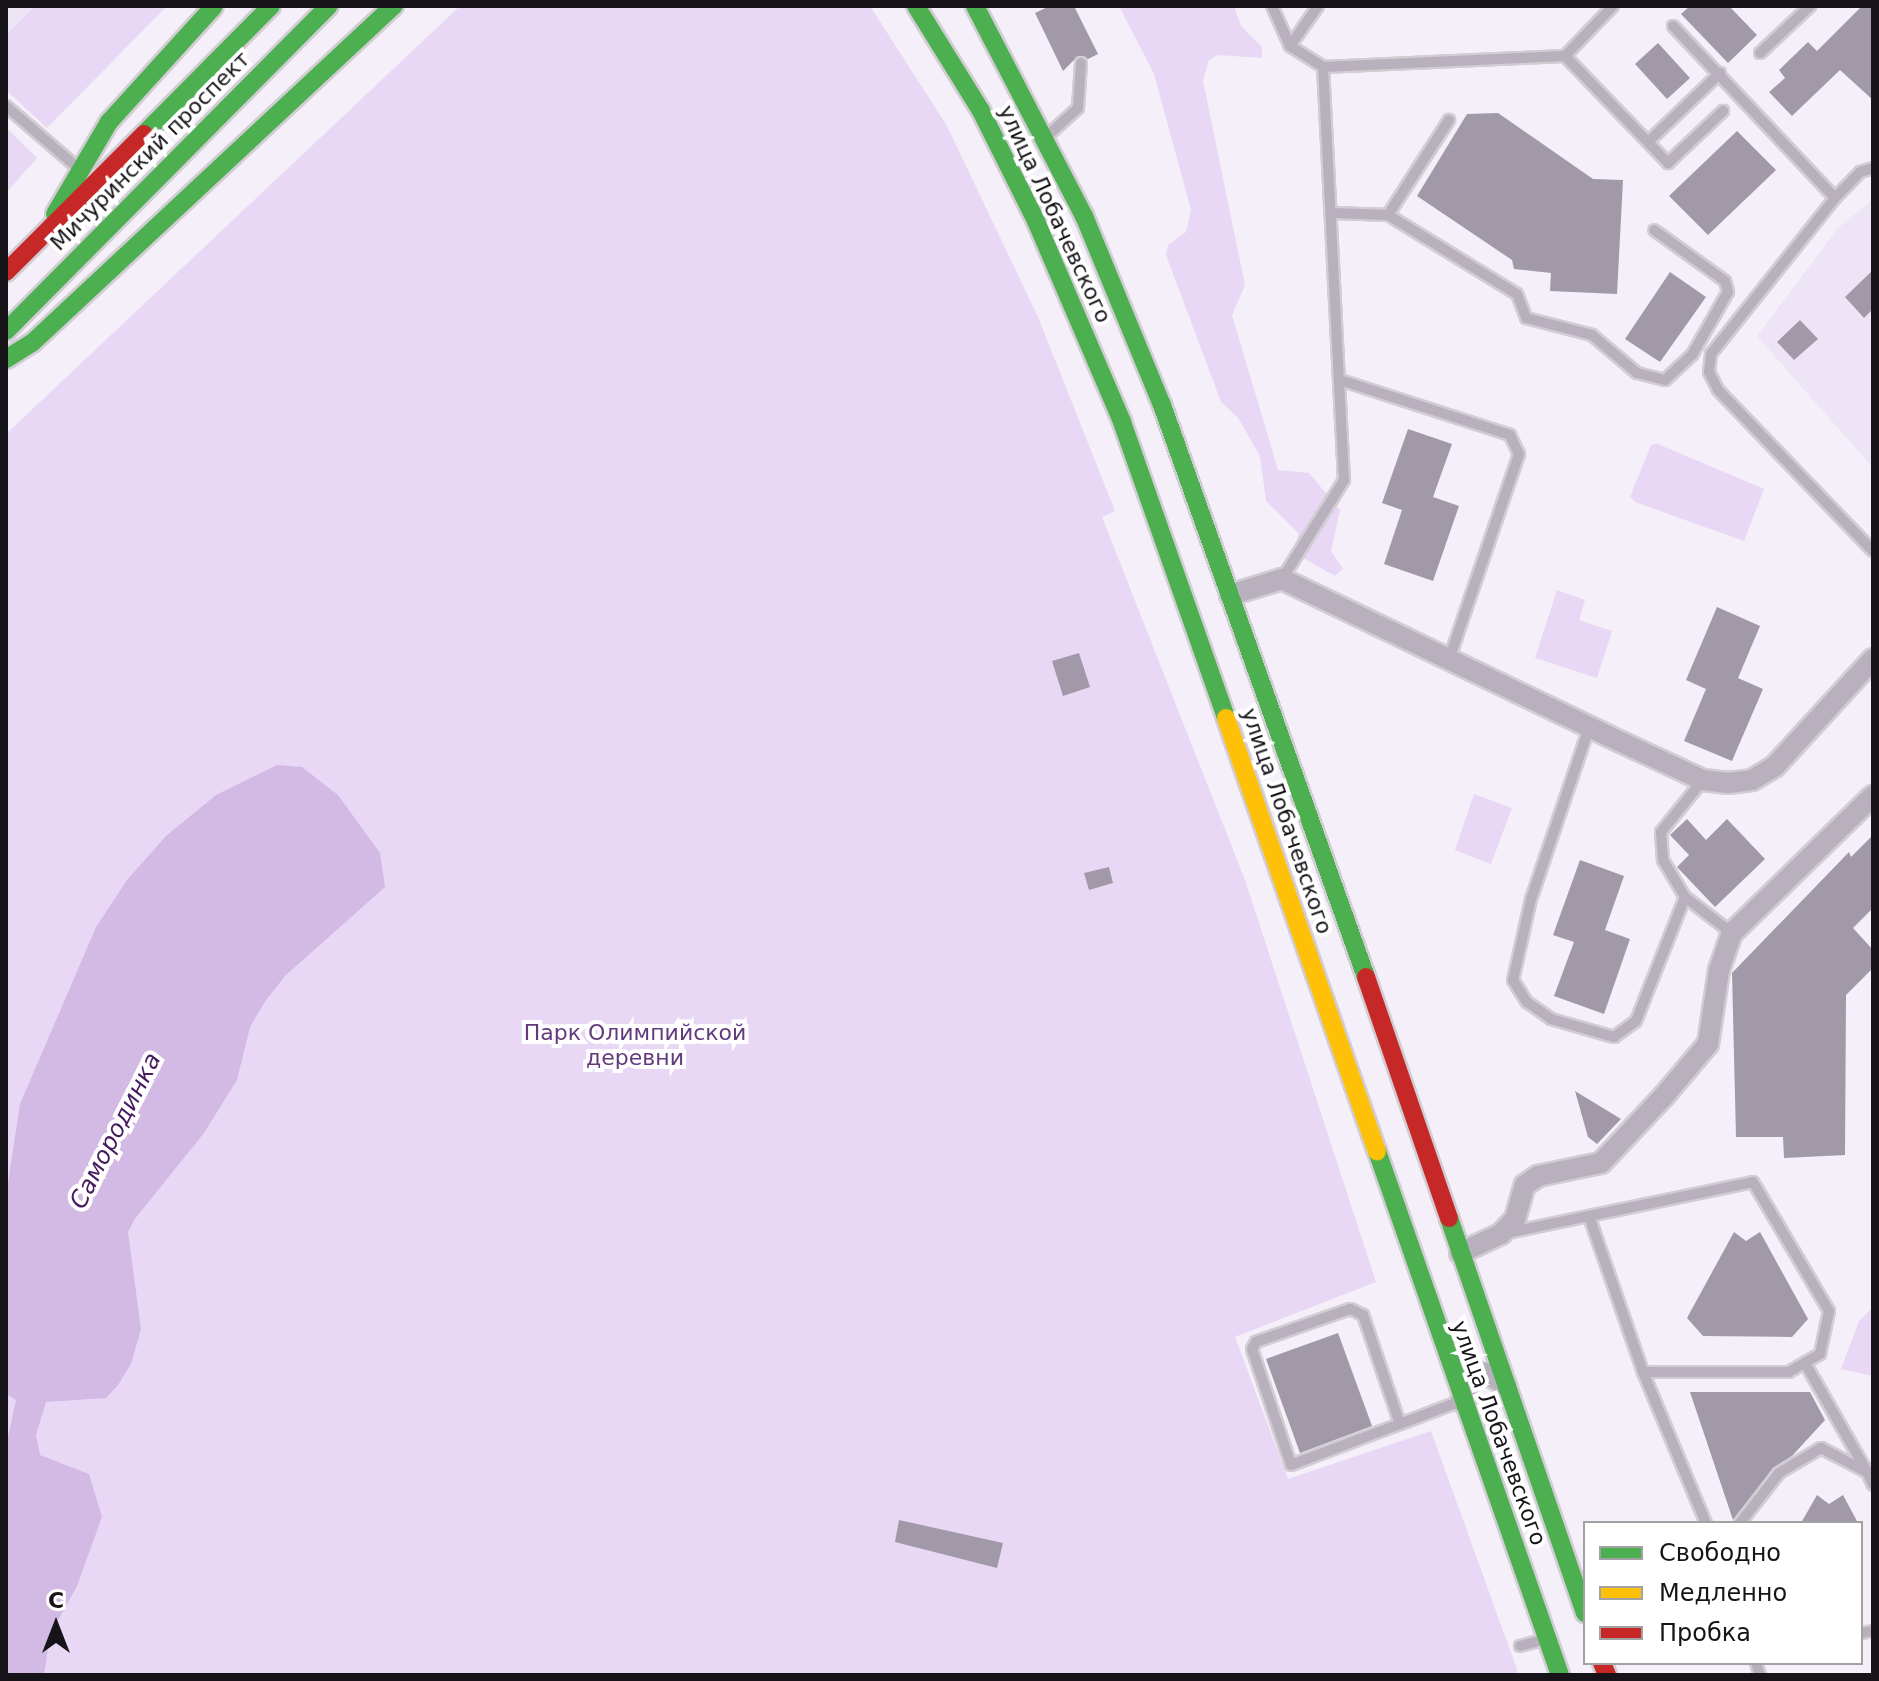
<!DOCTYPE html>
<meta charset="utf-8">
<style>
body{margin:0}
#map{position:relative;width:1879px;height:1681px;overflow:hidden;background:#f4eff8;font-family:"DejaVu Sans",sans-serif}
div>[style]{position:absolute}
.built>*{inset:0;background:#ede4f5}
.green>*{inset:0;background:#e9d8f5}
.water>*{inset:0;background:#d2bae4}
.building>*{inset:0;background:#a199a7}
.roads{filter:drop-shadow(2px 0 #d1cdd3) drop-shadow(-2px 0 #d1cdd3) drop-shadow(0 2px #d1cdd3) drop-shadow(0 -2px #d1cdd3)}
.lane>*{height:10px;margin:-5px;padding:0 5px;transform-origin:5px;border-radius:5px;background:#b8b0bc}
.street>*{height:20px;margin:-10px;padding:0 10px;transform-origin:10px;border-radius:10px;background:#b8b0bc}
.fast>*{height:18px;margin:-9px;padding:0 9px;transform-origin:9px;border-radius:9px;background:#4caf50}
.slow>*{height:18px;margin:-9px;padding:0 9px;transform-origin:9px;border-radius:9px;background:#ffc107}
.jam>*{height:18px;margin:-9px;padding:0 9px;transform-origin:9px;border-radius:9px;background:#c62828}
span{translate:-50% -50%;white-space:nowrap;text-align:center;line-height:1.15;-webkit-text-stroke:8px #fff;paint-order:stroke}
.street-label{font-size:22px;color:#171419}
.park-label{font-size:22px;color:#633a7e}
.water-label{font-size:24px;color:#451b5e;font-style:italic}
.frame{position:absolute;inset:0;border:8px solid #171419;pointer-events:none}
.legend{position:absolute;left:1583px;top:1521px;width:280px;height:144px;box-sizing:border-box;background:#fff;border:2px solid #a2a1a3;margin:0;padding:10px 14px;list-style:none;font-size:24px;color:#171419}
.legend li{display:flex;align-items:center;gap:16px;height:40px}
.legend b{width:40px;border:2px solid #a2a1a3}
.north{position:absolute;left:16px;top:1585px;width:80px;height:80px;-webkit-text-stroke:6px #fff;paint-order:stroke;rotate:0deg;font-size:22px;font-weight:700;line-height:32px;text-align:center;color:#171419}
.north::after{content:'';display:block;margin:auto;width:28px;height:36px;background:#171419;clip-path:polygon(50% 0,100% 100%,50% 72%,0 100%)}
</style>
<div id="map">
<div class="built">
<div style="clip-path:polygon(6px 6px,35px 6px,6px 33px)"></div>
<div style="clip-path:polygon(1873px 199px,1873px 468px,1757px 336px,1838px 228px)"></div>
</div>
<div class="green">
<div style="clip-path:polygon(35px 6px,167px 6px,47px 128px,6px 90px,6px 34px)"></div>
<div style="clip-path:polygon(460px 6px,870px 6px,947px 126px,1038px 317px,1115px 511px,1102px 517px,1245px 880px,1376px 1282px,1235px 1337px,1288px 1479px,1431px 1431px,1519px 1675px,6px 1675px,6px 434px)"></div>
<div style="clip-path:polygon(1119px 6px,1234px 6px,1241px 26px,1262px 47px,1262px 58px,1218px 55px,1209px 60px,1203px 81px,1245px 285px,1232px 315px,1278px 470px,1309px 473px,1340px 510px,1331px 551px,1343px 569px,1335px 576px,1296px 554px,1298px 533px,1266px 501px,1260px 456px,1238px 418px,1221px 402px,1166px 255px,1168px 245px,1186px 232px,1191px 210px,1154px 74px)"></div>
<div style="clip-path:polygon(6px 127px,37px 158px,6px 193px)"></div>
<div style="clip-path:polygon(1658px 444px,1764px 489px,1744px 541px,1635px 502px,1630px 497px,1651px 445px)"></div>
<div style="clip-path:polygon(1557px 590px,1585px 600px,1579px 620px,1612px 631px,1597px 678px,1535px 658px)"></div>
<div style="clip-path:polygon(1474px 794px,1512px 808px,1491px 864px,1455px 850px)"></div>
<div style="clip-path:polygon(1873px 1307px,1873px 1376px,1841px 1369px,1859px 1321px)"></div>
</div>
<div class="water">
<div style="clip-path:polygon(277px 765px,302px 767px,338px 795px,380px 853px,385px 887px,286px 975px,266px 1000px,250px 1027px,237px 1080px,204px 1133px,134px 1220px,128px 1232px,141px 1329px,131px 1364px,118px 1385px,106px 1398px,46px 1402px,36px 1435px,40px 1455px,89px 1474px,102px 1517px,77px 1586px,50px 1635px,44px 1675px,6px 1675px,6px 1446px,16px 1400px,6px 1394px,6px 1196px,20px 1104px,96px 927px,127px 880px,166px 836px,216px 795px)"></div>
</div>
<div class="building">
<div style="clip-path:polygon(1050px 6px,1074px 6px,1098px 54px,1088px 59px,1078px 56px,1063px 71px,1035px 13px)"></div>
<div style="clip-path:polygon(1690px 6px,1729px 6px,1757px 35px,1728px 63px,1681px 14px)"></div>
<div style="clip-path:polygon(1862px 6px,1873px 6px,1873px 100px,1840px 70px,1792px 116px,1769px 92px,1785px 78px,1779px 70px,1808px 42px,1817px 51px)"></div>
<div style="clip-path:polygon(1658px 43px,1690px 78px,1667px 99px,1635px 64px)"></div>
<div style="clip-path:polygon(1498px 113px,1593px 179px,1623px 180px,1617px 294px,1550px 291px,1551px 273px,1514px 269px,1512px 260px,1417px 196px,1467px 114px)"></div>
<div style="clip-path:polygon(1737px 131px,1776px 170px,1708px 235px,1669px 196px)"></div>
<div style="clip-path:polygon(1873px 270px,1873px 309px,1864px 318px,1845px 297px)"></div>
<div style="clip-path:polygon(1670px 272px,1706px 297px,1660px 362px,1625px 339px)"></div>
<div style="clip-path:polygon(1800px 320px,1818px 339px,1794px 360px,1777px 342px)"></div>
<div style="clip-path:polygon(1408px 429px,1452px 444px,1433px 497px,1459px 506px,1433px 581px,1384px 564px,1402px 510px,1382px 503px)"></div>
<div style="clip-path:polygon(1717px 607px,1760px 626px,1738px 678px,1763px 689px,1732px 761px,1684px 741px,1706px 689px,1686px 680px)"></div>
<div style="clip-path:polygon(1079px 653px,1090px 687px,1063px 696px,1052px 661px)"></div>
<div style="clip-path:polygon(1687px 819px,1706px 840px,1727px 819px,1765px 859px,1715px 907px,1677px 867px,1689px 855px,1670px 835px)"></div>
<div style="clip-path:polygon(1873px 835px,1873px 908px,1853px 928px,1873px 950px,1873px 968px,1846px 995px,1845px 1155px,1784px 1158px,1783px 1137px,1736px 1137px,1732px 973px,1849px 852px,1851px 857px)"></div>
<div style="clip-path:polygon(1580px 860px,1624px 876px,1605px 930px,1630px 939px,1604px 1014px,1554px 996px,1574px 942px,1553px 935px)"></div>
<div style="clip-path:polygon(1109px 867px,1113px 883px,1089px 890px,1084px 873px)"></div>
<div style="clip-path:polygon(1575px 1091px,1621px 1119px,1597px 1144px,1588px 1137px)"></div>
<div style="clip-path:polygon(1734px 1232px,1746px 1241px,1760px 1232px,1808px 1319px,1792px 1337px,1703px 1336px,1687px 1318px)"></div>
<div style="clip-path:polygon(1338px 1333px,1372px 1426px,1300px 1453px,1266px 1359px)"></div>
<div style="clip-path:polygon(1690px 1392px,1810px 1392px,1825px 1420px,1792px 1456px,1773px 1468px,1733px 1520px)"></div>
<div style="clip-path:polygon(1817px 1495px,1829px 1504px,1843px 1495px,1858px 1523px,1801px 1523px)"></div>
<div style="clip-path:polygon(899px 1520px,1003px 1543px,997px 1568px,895px 1542px)"></div>
</div>
<div class="roads">
<div class="lane">
<div style="left:1272px;top:6px;width:44px;rotate:65.8deg"></div>
<div style="left:1290px;top:46px;width:39px;rotate:32deg"></div>
<div style="left:1673px;top:26px;width:236px;rotate:46.7deg"></div>
<div style="left:1835px;top:198px;width:36px;rotate:-46deg"></div>
<div style="left:1860px;top:172px;width:14px;rotate:-17deg"></div>
<div style="left:1290px;top:46px;width:49px;rotate:-55deg"></div>
<div style="left:1760px;top:53px;width:69px;rotate:-43.2deg"></div>
<div style="left:1565px;top:56px;width:149px;rotate:46.1deg"></div>
<div style="left:1668px;top:163px;width:76px;rotate:-43.4deg"></div>
<div style="left:6px;top:106px;width:96px;rotate:40.8deg"></div>
<div style="left:1046px;top:137px;width:43px;rotate:-42.2deg"></div>
<div style="left:1078px;top:108px;width:45px;rotate:-86.2deg"></div>
<div style="left:1648px;top:142px;width:100px;rotate:-43.8deg"></div>
<div style="left:1835px;top:198px;width:199px;rotate:128.5deg"></div>
<div style="left:1711px;top:354px;width:18px;rotate:96deg"></div>
<div style="left:1709px;top:372px;width:20px;rotate:63deg"></div>
<div style="left:1718px;top:390px;width:223px;rotate:46.1deg"></div>
<div style="left:1333px;top:213px;width:55px;rotate:2.1deg"></div>
<div style="left:1388px;top:215px;width:151px;rotate:31.5deg"></div>
<div style="left:1517px;top:294px;width:26px;rotate:69deg"></div>
<div style="left:1526px;top:318px;width:68px;rotate:14.4deg"></div>
<div style="left:1592px;top:335px;width:59px;rotate:40.2deg"></div>
<div style="left:1637px;top:373px;width:29px;rotate:14deg"></div>
<div style="left:1665px;top:380px;width:37px;rotate:-43deg"></div>
<div style="left:1692px;top:355px;width:73px;rotate:-60.3deg"></div>
<div style="left:1728px;top:292px;width:11px;rotate:-105deg"></div>
<div style="left:1725px;top:281px;width:87px;rotate:-144.3deg"></div>
<div style="left:1388px;top:215px;width:113px;rotate:-57.3deg"></div>
<div style="left:1340px;top:380px;width:179px;rotate:17.9deg"></div>
<div style="left:1510px;top:435px;width:21px;rotate:65deg"></div>
<div style="left:1519px;top:454px;width:218px;rotate:108.8deg"></div>
<div style="left:1282px;top:579px;width:117px;rotate:-57.9deg"></div>
<div style="left:1344px;top:480px;width:414px;rotate:-92.9deg"></div>
<div style="left:1323px;top:67px;width:242px;rotate:-2.6deg"></div>
<div style="left:1565px;top:56px;width:69px;rotate:-46.2deg"></div>
<div style="left:1589px;top:728px;width:181px;rotate:108.7deg"></div>
<div style="left:1531px;top:899px;width:83px;rotate:102.5deg"></div>
<div style="left:1513px;top:980px;width:26px;rotate:58deg"></div>
<div style="left:1527px;top:1002px;width:29px;rotate:35deg"></div>
<div style="left:1551px;top:1019px;width:66px;rotate:15.9deg"></div>
<div style="left:1614px;top:1037px;width:27px;rotate:-36deg"></div>
<div style="left:1636px;top:1021px;width:133px;rotate:-68.4deg"></div>
<div style="left:1703px;top:780px;width:67px;rotate:128.9deg"></div>
<div style="left:1661px;top:832px;width:28px;rotate:86deg"></div>
<div style="left:1663px;top:860px;width:43px;rotate:59.3deg"></div>
<div style="left:1685px;top:897px;width:59px;rotate:37.5deg"></div>
<div style="left:1589px;top:1216px;width:167px;rotate:-11.7deg"></div>
<div style="left:1753px;top:1182px;width:150px;rotate:59.5deg"></div>
<div style="left:1829px;top:1311px;width:44px;rotate:101.8deg"></div>
<div style="left:1820px;top:1354px;width:36px;rotate:150deg"></div>
<div style="left:1789px;top:1372px;width:146px;rotate:180deg"></div>
<div style="left:1507px;top:1233px;width:84px;rotate:-11.7deg"></div>
<div style="left:1589px;top:1216px;width:165px;rotate:70.9deg"></div>
<div style="left:1643px;top:1372px;width:164px;rotate:67.4deg"></div>
<div style="left:1805px;top:1363px;width:123px;rotate:60.3deg"></div>
<div style="left:1400px;top:1424px;width:115px;rotate:-108.7deg"></div>
<div style="left:1363px;top:1315px;width:14px;rotate:-155deg"></div>
<div style="left:1350px;top:1309px;width:100px;rotate:160.7deg"></div>
<div style="left:1256px;top:1342px;width:8px;rotate:120deg"></div>
<div style="left:1252px;top:1349px;width:122px;rotate:71.4deg"></div>
<div style="left:1291px;top:1465px;width:116px;rotate:-20.6deg"></div>
<div style="left:1400px;top:1424px;width:65px;rotate:-20.7deg"></div>
<div style="left:1740px;top:1523px;width:63px;rotate:-52deg"></div>
<div style="left:1779px;top:1473px;width:49px;rotate:-30.8deg"></div>
<div style="left:1821px;top:1448px;width:52px;rotate:27.6deg"></div>
<div style="left:1867px;top:1472px;width:14px;rotate:65deg"></div>
<div style="left:1861px;top:1633px;width:12px;rotate:-9deg"></div>
<div style="left:1520px;top:1646px;width:27px;rotate:-15deg"></div>
<div style="left:1756px;top:1663px;width:13px;rotate:72deg"></div>
</div>
<div class="street">
<div style="left:1230px;top:595px;width:54px;rotate:-17.1deg"></div>
<div style="left:1282px;top:579px;width:362px;rotate:25.7deg"></div>
<div style="left:1608px;top:736px;width:105px;rotate:24.9deg"></div>
<div style="left:1703px;top:780px;width:25px;rotate:7deg"></div>
<div style="left:1728px;top:783px;width:24px;rotate:-7deg"></div>
<div style="left:1752px;top:780px;width:27px;rotate:-31deg"></div>
<div style="left:1775px;top:766px;width:145px;rotate:-47.5deg"></div>
<div style="left:1460px;top:1253px;width:45px;rotate:-24.9deg"></div>
<div style="left:1501px;top:1234px;width:21px;rotate:-47deg"></div>
<div style="left:1515px;top:1219px;width:35px;rotate:-74deg"></div>
<div style="left:1525px;top:1185px;width:16px;rotate:-35deg"></div>
<div style="left:1538px;top:1176px;width:64px;rotate:-11.7deg"></div>
<div style="left:1601px;top:1163px;width:92px;rotate:-46.8deg"></div>
<div style="left:1664px;top:1096px;width:68px;rotate:-49.8deg"></div>
<div style="left:1708px;top:1044px;width:75px;rotate:-81.5deg"></div>
<div style="left:1719px;top:970px;width:39px;rotate:-71deg"></div>
<div style="left:1732px;top:933px;width:197px;rotate:-44.2deg"></div>
<div style="left:1461px;top:1401px;width:24px;rotate:-71deg"></div>
<div style="left:1469px;top:1378px;width:9px;rotate:-32deg"></div>
<div style="left:1477px;top:1373px;width:10px"></div>
<div style="left:1487px;top:1373px;width:23px;rotate:34deg"></div>
</div>
<div class="fast">
<div style="left:916px;top:6px;width:123px;rotate:58.2deg"></div>
<div style="left:981px;top:111px;width:123px;rotate:63.4deg"></div>
<div style="left:1036px;top:221px;width:219px;rotate:66.8deg"></div>
<div style="left:1122px;top:422px;width:314px;rotate:70.6deg"></div>
<div style="left:975px;top:6px;width:237px;rotate:62.6deg"></div>
<div style="left:1084px;top:216px;width:204px;rotate:67.6deg"></div>
<div style="left:1162px;top:405px;width:607px;rotate:70.37deg"></div>
<div style="left:144px;top:134px;width:180px;rotate:-45.2deg"></div>
<div style="left:55px;top:214px;width:107px;rotate:-59.6deg"></div>
<div style="left:109px;top:122px;width:156px;rotate:-47.8deg"></div>
<div style="left:6px;top:331px;width:458px;rotate:-45.2deg"></div>
<div style="left:6px;top:359px;width:31px;rotate:-32deg"></div>
<div style="left:32px;top:343px;width:495px;rotate:-43deg"></div>
<div style="left:1377px;top:1151px;width:555px;rotate:70.75deg"></div>
<div style="left:1449px;top:1218px;width:418px;rotate:71deg"></div>
</div>
<div class="slow">
<div style="left:1226px;top:718px;width:459px;rotate:70.8deg"></div>
</div>
<div class="jam">
<div style="left:6px;top:272px;width:195px;rotate:-45deg"></div>
<div style="left:1366px;top:977px;width:255px;rotate:71deg"></div>
<div style="left:1602px;top:1663px;width:13px;rotate:67deg"></div>
</div>
</div>
<div class="street-label">
<span style="left:150px;top:151px;rotate:-45deg">Мичуринский проспект</span>
<span style="left:1055px;top:214px;rotate:65deg">улица Лобачевского</span>
<span style="left:1287px;top:821px;rotate:71deg">улица Лобачевского</span>
<span style="left:1499px;top:1433px;rotate:70deg">улица Лобачевского</span>
</div>
<div class="park-label">
<span style="left:635px;top:1045px">Парк Олимпийской<br>деревни</span>
</div>
<div class="water-label">
<span style="left:116px;top:1131px;rotate:-63deg">Самородинка</span>
</div>
<div class="frame"></div>
<ul class="legend">
<li><b style="height:10px;background:#4caf50"></b>Свободно</li>
<li><b style="height:10px;background:#ffc107"></b>Медленно</li>
<li><b style="height:10px;background:#c62828"></b>Пробка</li>
</ul>
<div class="north">С</div>
</div>
